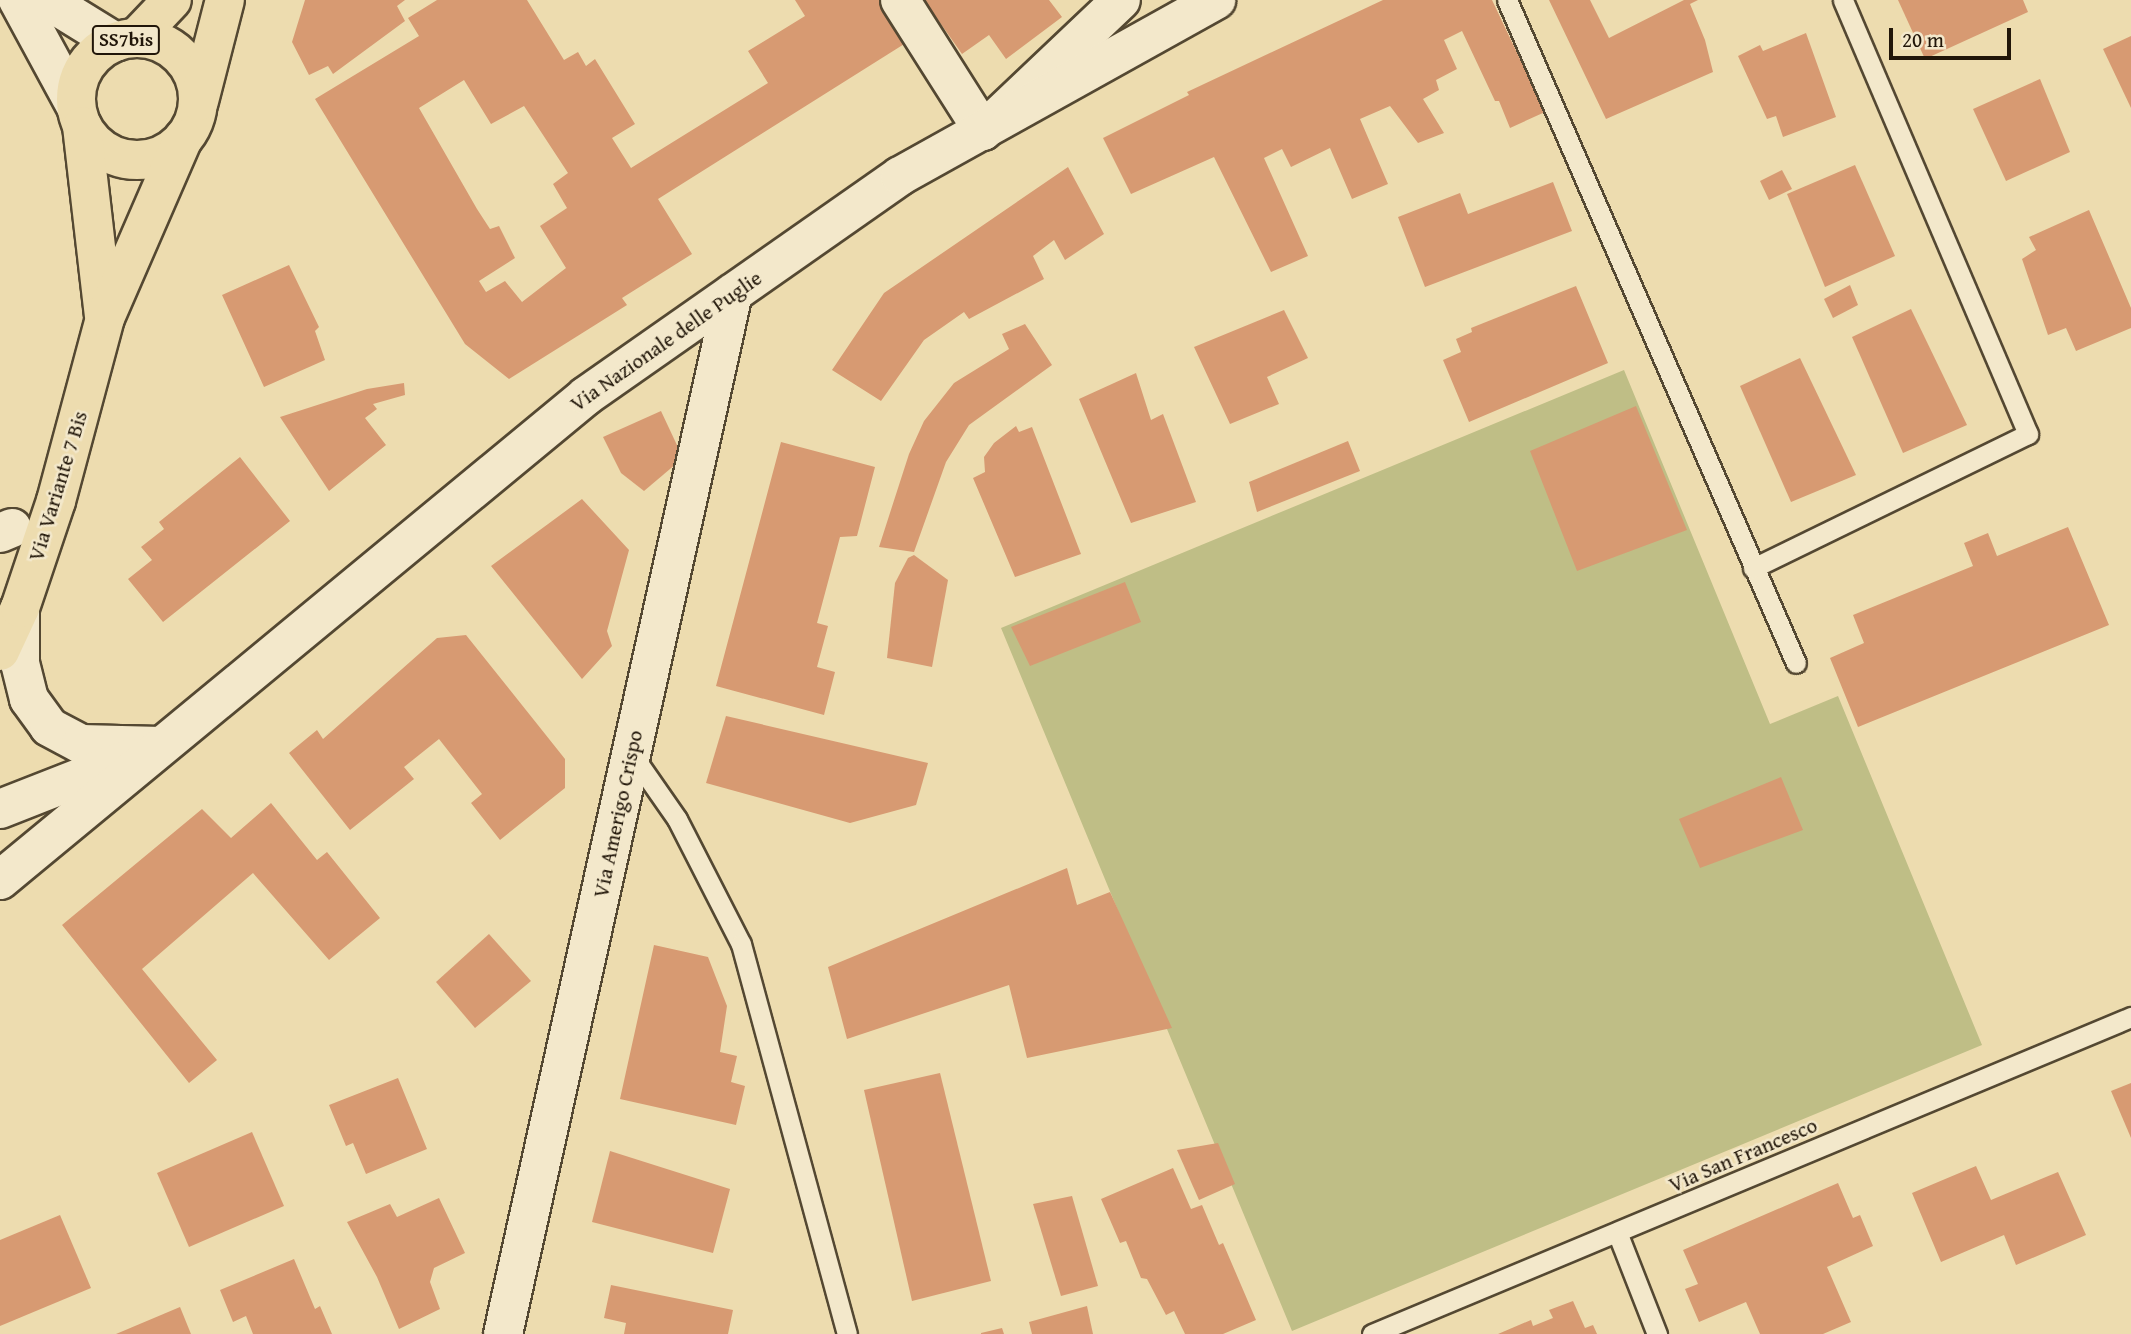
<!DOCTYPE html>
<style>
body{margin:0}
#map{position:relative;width:2131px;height:1334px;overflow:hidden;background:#eddcaf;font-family:"Gentium Book Plus",serif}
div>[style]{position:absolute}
.green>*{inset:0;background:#bfbe86}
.building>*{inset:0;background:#d79a72}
.roads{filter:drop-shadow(2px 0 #544832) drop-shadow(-2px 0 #544832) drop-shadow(0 2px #544832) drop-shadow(0 -2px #544832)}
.lane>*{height:19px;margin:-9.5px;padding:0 9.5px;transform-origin:9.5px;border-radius:9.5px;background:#f3e8cb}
.street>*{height:38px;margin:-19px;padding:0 19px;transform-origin:19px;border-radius:19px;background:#f3e8cb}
.secondary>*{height:38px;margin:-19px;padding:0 19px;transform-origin:19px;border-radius:19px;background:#f3e8cb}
.primary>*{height:38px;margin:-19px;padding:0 19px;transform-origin:19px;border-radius:19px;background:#eddcaf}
.primary>.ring{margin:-19px;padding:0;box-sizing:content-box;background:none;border:38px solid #eddcaf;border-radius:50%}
span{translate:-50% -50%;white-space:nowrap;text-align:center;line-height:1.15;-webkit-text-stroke:5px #f3e8cb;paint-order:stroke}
.shield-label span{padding:2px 5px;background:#f3e8cb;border:2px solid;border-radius:5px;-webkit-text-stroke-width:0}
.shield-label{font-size:19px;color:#211609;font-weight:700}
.street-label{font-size:21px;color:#211609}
.scale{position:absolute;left:1889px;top:28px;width:122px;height:32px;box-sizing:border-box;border:4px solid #211609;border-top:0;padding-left:9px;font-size:21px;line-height:24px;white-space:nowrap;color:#211609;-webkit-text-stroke:5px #f3e8cb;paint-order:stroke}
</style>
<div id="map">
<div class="green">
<div style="clip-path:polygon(1624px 370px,1770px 724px,1838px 696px,1982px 1045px,1292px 1331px,1001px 628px)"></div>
</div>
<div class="building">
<div style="clip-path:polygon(305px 0,405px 0,397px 6px,405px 21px,333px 74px,328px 66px,309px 75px,292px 42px)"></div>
<div style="clip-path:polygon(evenodd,437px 0,527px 0,564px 60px,578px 52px,586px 66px,595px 59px,635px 124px,612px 138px,631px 168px,768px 83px,748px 51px,805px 16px,795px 0,883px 0,909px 41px,658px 199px,692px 254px,622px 298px,627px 305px,509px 379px,465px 344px,315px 99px,419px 36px,408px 18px,437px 0,464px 80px,491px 124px,524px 106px,568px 173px,553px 184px,567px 208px,540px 226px,566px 268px,522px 302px,505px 281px,486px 292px,479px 281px,515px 258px,499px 226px,490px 229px,477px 209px,419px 108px,464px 80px)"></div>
<div style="clip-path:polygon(924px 0,1049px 0,1062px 17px,1006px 59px,989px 35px,962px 54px)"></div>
<div style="clip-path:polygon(1383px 0,1492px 0,1545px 112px,1510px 128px,1499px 101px,1495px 101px,1462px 31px,1444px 40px,1457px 69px,1436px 80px,1439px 90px,1423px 99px,1444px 133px,1418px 143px,1390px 106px,1360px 119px,1388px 184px,1352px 199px,1330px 148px,1291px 167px,1282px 149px,1264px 158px,1308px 256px,1271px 272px,1214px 157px,1131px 194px,1103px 138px,1189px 95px,1187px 92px)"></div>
<div style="clip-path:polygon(1549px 0,1590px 0,1609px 38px,1684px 0,1698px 0,1690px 4px,1705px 40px,1713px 72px,1606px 119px)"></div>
<div style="clip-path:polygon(1898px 0,2023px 0,2028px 12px,1925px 59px)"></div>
<div style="clip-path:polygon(1806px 33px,1836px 117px,1783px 137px,1776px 116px,1767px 119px,1738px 56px,1760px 45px,1763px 51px)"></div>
<div style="clip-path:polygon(2131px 36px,2131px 108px,2103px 49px)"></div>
<div style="clip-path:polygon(2040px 79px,2070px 152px,2006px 181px,1973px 109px)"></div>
<div style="clip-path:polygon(1855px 165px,1895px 256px,1825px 287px,1787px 194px)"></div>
<div style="clip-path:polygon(1068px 167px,1104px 234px,1065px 260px,1054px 240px,1033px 256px,1044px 279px,969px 319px,964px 312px,924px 340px,881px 401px,832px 370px,884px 293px)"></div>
<div style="clip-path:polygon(1782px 170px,1792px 189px,1769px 200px,1760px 181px)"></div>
<div style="clip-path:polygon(1553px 182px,1572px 231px,1425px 287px,1398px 217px,1460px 193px,1468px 214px)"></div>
<div style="clip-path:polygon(2089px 210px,2131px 308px,2131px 328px,2076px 351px,2066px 328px,2048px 335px,2022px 259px,2036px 250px,2029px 237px)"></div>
<div style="clip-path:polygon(289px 265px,319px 327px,315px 331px,325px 360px,264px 387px,222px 295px)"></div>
<div style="clip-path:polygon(1850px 285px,1858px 305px,1833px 318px,1824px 299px)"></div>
<div style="clip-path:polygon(1576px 286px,1608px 363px,1469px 422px,1443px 360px,1461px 352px,1456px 339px,1472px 332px,1471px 328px)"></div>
<div style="clip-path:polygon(1911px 309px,1967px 425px,1903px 453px,1852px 337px)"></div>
<div style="clip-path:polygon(1284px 310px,1308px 358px,1267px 377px,1279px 404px,1230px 424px,1194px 347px)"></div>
<div style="clip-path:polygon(1025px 324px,1052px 365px,969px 425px,946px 462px,914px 552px,879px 547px,909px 454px,924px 421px,954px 383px,1009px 349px,1002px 334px)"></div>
<div style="clip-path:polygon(1800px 358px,1856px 475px,1791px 502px,1740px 386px)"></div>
<div style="clip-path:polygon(1136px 373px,1151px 420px,1163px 414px,1196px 502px,1131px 523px,1079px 399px)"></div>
<div style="clip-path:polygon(404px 383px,405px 395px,373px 404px,377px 409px,365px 418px,386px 445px,329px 491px,280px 417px,367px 389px)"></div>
<div style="clip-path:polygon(1636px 406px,1687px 530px,1577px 571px,1530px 451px)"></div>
<div style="clip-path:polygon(661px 411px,683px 458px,644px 491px,621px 473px,603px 437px)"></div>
<div style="clip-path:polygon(1016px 426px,1019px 432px,1032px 427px,1081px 554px,1015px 577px,973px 478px,985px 472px,984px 457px,994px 443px)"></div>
<div style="clip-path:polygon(1348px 441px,1360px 471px,1257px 512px,1249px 482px)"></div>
<div style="clip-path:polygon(781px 442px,875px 467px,857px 536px,840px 537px,817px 623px,828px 626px,817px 667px,835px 672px,824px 715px,716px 686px)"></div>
<div style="clip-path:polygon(240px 457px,290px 521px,163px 622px,128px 579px,152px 560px,141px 547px,164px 529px,159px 522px)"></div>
<div style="clip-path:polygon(582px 499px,629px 550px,607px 631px,612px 646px,582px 679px,491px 566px)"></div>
<div style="clip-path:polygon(2068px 527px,2109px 625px,1858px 727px,1830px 658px,1864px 643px,1853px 615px,1973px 566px,1964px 543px,1988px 533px,1997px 556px)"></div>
<div style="clip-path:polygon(914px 555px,948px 580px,932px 667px,887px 658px,895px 583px,908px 558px)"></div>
<div style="clip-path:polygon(1125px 582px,1141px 622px,1030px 666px,1011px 627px)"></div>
<div style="clip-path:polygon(466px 635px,565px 759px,565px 788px,500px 840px,471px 803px,482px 794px,439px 739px,404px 767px,414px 779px,350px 830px,289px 753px,317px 730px,323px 739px,437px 638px)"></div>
<div style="clip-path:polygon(726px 716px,928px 763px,916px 805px,850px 823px,706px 783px)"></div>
<div style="clip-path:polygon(1781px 777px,1803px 830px,1700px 868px,1679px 819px)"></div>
<div style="clip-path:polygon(271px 803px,317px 860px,327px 852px,380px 918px,329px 960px,253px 873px,142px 969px,217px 1060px,189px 1083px,62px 925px,202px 809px,231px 838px)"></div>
<div style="clip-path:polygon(1067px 868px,1077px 905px,1110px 892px,1172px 1028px,1027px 1058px,1009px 985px,847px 1039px,828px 967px)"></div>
<div style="clip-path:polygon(489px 934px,531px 981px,475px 1028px,436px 982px)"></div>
<div style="clip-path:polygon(654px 945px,708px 957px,727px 1006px,720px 1052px,737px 1056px,731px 1082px,745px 1086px,736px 1125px,620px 1099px)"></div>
<div style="clip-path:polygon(940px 1073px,991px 1281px,912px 1301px,864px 1090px)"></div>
<div style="clip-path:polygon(398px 1078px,427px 1149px,366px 1174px,353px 1143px,346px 1146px,329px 1105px)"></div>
<div style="clip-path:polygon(2131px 1083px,2131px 1138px,2111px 1091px)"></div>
<div style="clip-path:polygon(252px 1132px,284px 1206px,189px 1247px,157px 1173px)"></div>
<div style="clip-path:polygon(1218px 1143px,1235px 1184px,1199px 1200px,1177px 1150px)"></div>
<div style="clip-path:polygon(610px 1151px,730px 1189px,713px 1253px,592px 1222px)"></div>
<div style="clip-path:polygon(1976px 1166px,1991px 1200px,2058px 1172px,2086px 1235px,2016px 1265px,2004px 1235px,1941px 1262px,1912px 1193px)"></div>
<div style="clip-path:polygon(1173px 1168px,1191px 1209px,1202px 1205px,1219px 1245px,1223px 1243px,1256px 1320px,1223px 1334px,1185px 1334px,1174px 1311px,1166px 1315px,1147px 1279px,1141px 1278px,1126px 1241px,1120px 1243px,1101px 1199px)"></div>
<div style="clip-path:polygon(1838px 1183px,1853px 1218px,1860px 1215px,1873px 1246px,1827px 1267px,1851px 1322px,1823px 1334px,1760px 1334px,1746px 1302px,1699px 1322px,1685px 1289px,1698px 1284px,1683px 1250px)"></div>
<div style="clip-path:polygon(1072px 1196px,1098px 1286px,1061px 1296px,1033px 1204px)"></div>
<div style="clip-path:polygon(439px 1198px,465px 1253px,434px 1268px,430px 1282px,440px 1309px,399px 1329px,377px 1277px,347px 1222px,390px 1204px,397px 1217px)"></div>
<div style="clip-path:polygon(60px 1215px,91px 1288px,0 1326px,0 1240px)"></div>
<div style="clip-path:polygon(294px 1259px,315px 1309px,320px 1306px,332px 1334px,253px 1334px,246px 1316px,233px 1322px,220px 1290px)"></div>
<div style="clip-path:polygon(611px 1285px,733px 1310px,728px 1334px,624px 1334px,626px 1323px,604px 1318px)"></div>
<div style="clip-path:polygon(1573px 1301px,1585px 1328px,1593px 1325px,1597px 1334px,1498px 1334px,1531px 1320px,1533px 1326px,1553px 1318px,1549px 1310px)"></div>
<div style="clip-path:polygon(1087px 1306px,1093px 1334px,1032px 1334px,1029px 1322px)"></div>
<div style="clip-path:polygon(180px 1307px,191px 1334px,116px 1334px)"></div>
<div style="clip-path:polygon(1002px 1328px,1004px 1334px,981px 1334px,981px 1333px)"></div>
</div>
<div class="roads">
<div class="lane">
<div style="left:1507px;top:0;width:723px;rotate:66.45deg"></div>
<div style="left:1753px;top:568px;width:306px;rotate:-26deg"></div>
<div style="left:2028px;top:434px;width:472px;rotate:-113.1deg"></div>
<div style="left:631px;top:753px;width:80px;rotate:55.1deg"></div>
<div style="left:677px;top:819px;width:140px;rotate:62.9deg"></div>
<div style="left:741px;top:944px;width:404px;rotate:74.8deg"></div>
<div style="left:1617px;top:1232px;width:110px;rotate:68.6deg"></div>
<div style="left:1372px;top:1334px;width:823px;rotate:-22.67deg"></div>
</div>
<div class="street">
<div style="left:18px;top:0;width:122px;rotate:61.5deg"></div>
<div style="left:47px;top:0;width:80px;rotate:31.7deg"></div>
<div style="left:900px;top:0;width:155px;rotate:57.6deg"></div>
<div style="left:983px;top:131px;width:190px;rotate:-43.5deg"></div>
<div style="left:0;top:533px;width:13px;rotate:-23deg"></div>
</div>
<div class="secondary">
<div style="left:20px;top:608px;width:55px;rotate:90deg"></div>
<div style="left:20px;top:663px;width:37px;rotate:76deg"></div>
<div style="left:29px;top:699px;width:34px;rotate:54deg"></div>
<div style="left:49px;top:727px;width:36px;rotate:28deg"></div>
<div style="left:81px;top:744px;width:80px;rotate:1.4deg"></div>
<div style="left:0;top:809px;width:140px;rotate:-21.4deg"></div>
<div style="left:0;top:880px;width:760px;rotate:-39.55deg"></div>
<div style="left:586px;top:396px;width:383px;rotate:-35deg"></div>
<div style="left:900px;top:176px;width:362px;rotate:-29.1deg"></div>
<div style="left:503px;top:1334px;width:1066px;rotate:-77.54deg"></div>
</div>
<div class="primary">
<div style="left:136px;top:38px;width:52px;rotate:-46.5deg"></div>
<div class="ring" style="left:76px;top:38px;width:84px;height:84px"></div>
<div style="left:199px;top:101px;width:104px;rotate:-75.6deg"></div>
<div style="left:82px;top:126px;width:190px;rotate:83.4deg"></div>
<div style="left:0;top:651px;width:47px;rotate:-65.1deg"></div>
<div style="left:20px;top:608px;width:113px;rotate:-71.4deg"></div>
<div style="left:56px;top:501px;width:189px;rotate:-75deg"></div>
<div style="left:105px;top:318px;width:195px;rotate:-66.5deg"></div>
</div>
</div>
<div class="shield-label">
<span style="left:126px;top:40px">SS7bis</span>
</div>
<div class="street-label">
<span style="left:666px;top:341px;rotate:-35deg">Via Nazionale delle Puglie</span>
<span style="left:58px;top:486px;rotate:-73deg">Via Variante 7 Bis</span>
<span style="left:618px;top:814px;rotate:-78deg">Via Amerigo Crispo</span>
<span style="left:1743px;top:1155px;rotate:-23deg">Via San Francesco</span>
</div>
<div class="scale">20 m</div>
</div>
